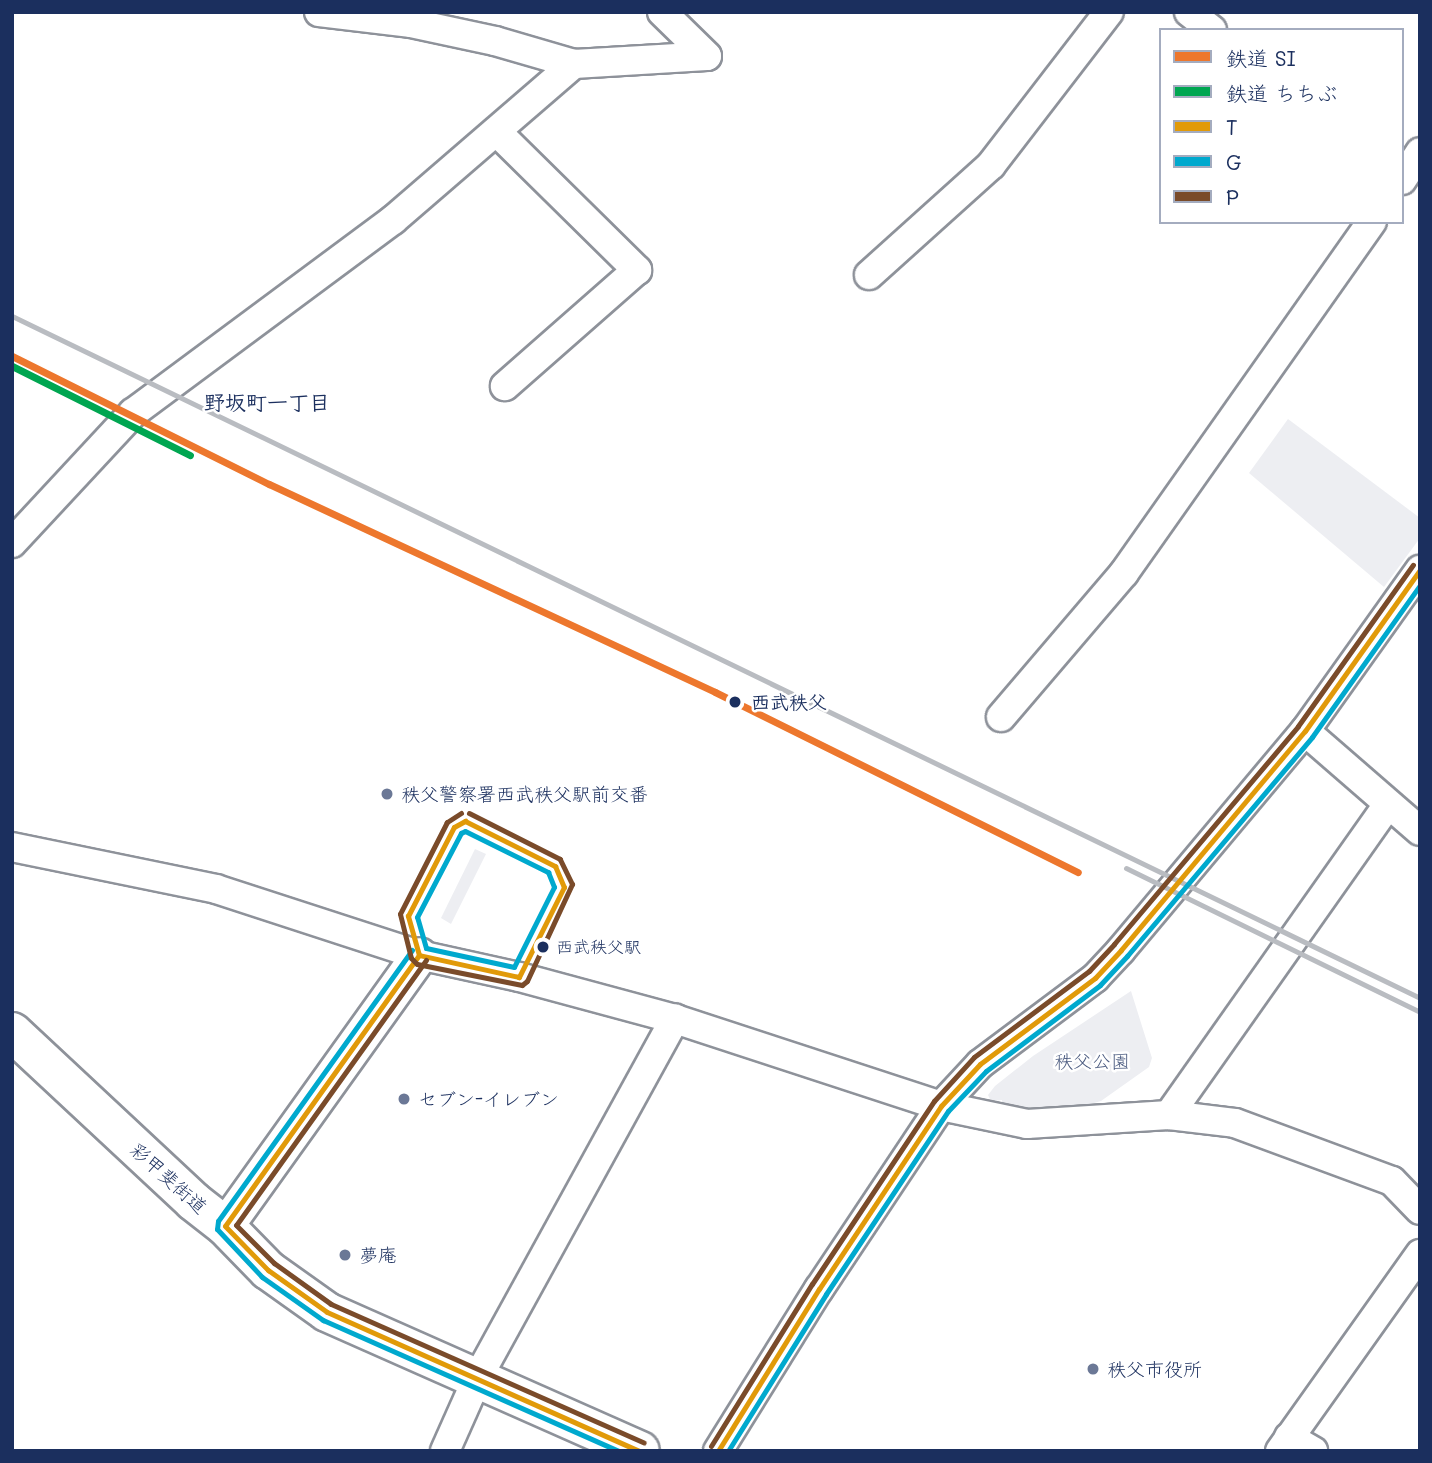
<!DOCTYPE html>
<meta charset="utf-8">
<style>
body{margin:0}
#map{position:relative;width:1432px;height:1463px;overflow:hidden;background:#fff;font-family:Mali,"Klee One",sans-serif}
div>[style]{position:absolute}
.green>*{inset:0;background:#edeef2}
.roads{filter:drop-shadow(2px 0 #8e929a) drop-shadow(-2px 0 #8e929a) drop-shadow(0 2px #8e929a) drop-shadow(0 -2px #8e929a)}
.minor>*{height:28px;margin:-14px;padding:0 14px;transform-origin:14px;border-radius:14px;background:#fff}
.major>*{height:35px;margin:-17.5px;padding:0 17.5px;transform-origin:17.5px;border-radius:17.5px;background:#fff}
.highway>*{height:38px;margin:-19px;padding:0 19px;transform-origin:19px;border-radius:19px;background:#fff}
.rail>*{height:5px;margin:-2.5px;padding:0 2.5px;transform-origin:2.5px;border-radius:2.5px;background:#b9bcc1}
.bus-1>*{height:5px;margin:-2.5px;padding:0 2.5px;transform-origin:2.5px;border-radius:2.5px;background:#e19a09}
.bus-2>*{height:5px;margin:-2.5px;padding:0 2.5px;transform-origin:2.5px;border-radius:2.5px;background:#00a9ce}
.bus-3>*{height:5px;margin:-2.5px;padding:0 2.5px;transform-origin:2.5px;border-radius:2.5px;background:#7a4b2a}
.rail-1>*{height:7px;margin:-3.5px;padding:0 3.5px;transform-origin:3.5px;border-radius:3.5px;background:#ed772d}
.rail-2>*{height:7px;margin:-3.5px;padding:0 3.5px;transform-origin:3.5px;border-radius:3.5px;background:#00a651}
.dots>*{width:19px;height:19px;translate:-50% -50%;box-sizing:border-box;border:4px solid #fff;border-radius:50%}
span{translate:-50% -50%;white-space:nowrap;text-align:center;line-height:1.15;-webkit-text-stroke:5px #fff;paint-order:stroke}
.bus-label{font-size:17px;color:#1b2f5e}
.left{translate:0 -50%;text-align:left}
.stop-label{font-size:19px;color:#1b2f5e;font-weight:700}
.poi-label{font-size:19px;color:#1b2f5e}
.park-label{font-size:19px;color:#4c5c80}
.street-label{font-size:19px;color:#1b2f5e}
.neighbourhood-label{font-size:21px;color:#1b2f5e;font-weight:700}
.frame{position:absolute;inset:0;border:14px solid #1b2f5e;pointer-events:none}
.legend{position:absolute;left:1159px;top:28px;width:245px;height:196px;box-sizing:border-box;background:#fff;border:2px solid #a4acbf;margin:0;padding:9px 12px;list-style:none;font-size:21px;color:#1b2f5e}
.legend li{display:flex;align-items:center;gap:14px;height:35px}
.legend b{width:35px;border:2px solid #a4acbf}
</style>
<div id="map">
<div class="green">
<div style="clip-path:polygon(1288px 419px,1420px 518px,1420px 538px,1384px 587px,1249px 473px)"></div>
<div style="clip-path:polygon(475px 849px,486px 854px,451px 924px,441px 918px)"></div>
<div style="clip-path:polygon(1131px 991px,1152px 1058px,1149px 1067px,1101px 1101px,1083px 1106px,1002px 1108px,1002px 1100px,991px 1101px,988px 1095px,995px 1086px,1033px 1056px)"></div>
</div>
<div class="roads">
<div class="minor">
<div style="left:319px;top:12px;width:93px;rotate:6.8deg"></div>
<div style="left:411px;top:23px;width:86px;rotate:12.1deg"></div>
<div style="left:495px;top:41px;width:82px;rotate:16.2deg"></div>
<div style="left:574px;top:64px;width:133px;rotate:-3.4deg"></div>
<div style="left:662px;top:12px;width:63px;rotate:44.4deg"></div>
<div style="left:1189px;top:12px;width:29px;rotate:38deg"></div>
<div style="left:497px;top:132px;width:197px;rotate:44.6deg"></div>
<div style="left:637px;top:270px;width:176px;rotate:138.7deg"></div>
<div style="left:1402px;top:180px;width:33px;rotate:-57deg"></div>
<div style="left:869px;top:275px;width:164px;rotate:-42deg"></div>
<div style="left:991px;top:165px;width:193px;rotate:-52.4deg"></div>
<div style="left:12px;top:543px;width:178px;rotate:-47.1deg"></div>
<div style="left:133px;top:413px;width:324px;rotate:-36.6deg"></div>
<div style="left:393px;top:220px;width:239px;rotate:-40.8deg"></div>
<div style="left:1001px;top:717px;width:189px;rotate:-49.5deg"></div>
<div style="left:1124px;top:573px;width:430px;rotate:-54.8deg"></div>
<div style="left:1305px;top:731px;width:152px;rotate:41deg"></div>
<div style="left:12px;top:847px;width:208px;rotate:11.6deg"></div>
<div style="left:216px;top:889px;width:213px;rotate:18deg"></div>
<div style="left:419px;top:955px;width:102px;rotate:12.4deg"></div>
<div style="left:519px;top:977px;width:162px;rotate:15.1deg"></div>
<div style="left:675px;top:1019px;width:280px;rotate:18.1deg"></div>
<div style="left:941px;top:1106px;width:88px;rotate:11.8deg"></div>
<div style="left:1027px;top:1124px;width:142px;rotate:-3.6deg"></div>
<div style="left:1169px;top:1115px;width:66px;rotate:6.9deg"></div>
<div style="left:1235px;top:1123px;width:167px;rotate:20.3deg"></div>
<div style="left:1392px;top:1181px;width:40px;rotate:46deg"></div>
<div style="left:1169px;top:1115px;width:380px;rotate:-54.8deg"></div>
<div style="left:1289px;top:1437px;width:28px;rotate:30deg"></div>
<div style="left:445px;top:1451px;width:81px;rotate:-66deg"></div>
<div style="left:478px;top:1377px;width:409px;rotate:-61.2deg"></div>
<div style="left:718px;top:1451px;width:191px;rotate:-58.1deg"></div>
<div style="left:819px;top:1289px;width:220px;rotate:-56.3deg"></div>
<div style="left:941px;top:1106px;width:57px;rotate:-47.1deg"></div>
<div style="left:980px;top:1064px;width:144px;rotate:-36.8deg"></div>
<div style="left:1095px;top:978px;width:38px;rotate:-47deg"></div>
<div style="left:1121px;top:950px;width:286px;rotate:-50deg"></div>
<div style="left:1305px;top:731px;width:198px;rotate:-54.5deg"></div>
<div style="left:1280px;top:1451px;width:242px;rotate:-54.6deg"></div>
</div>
<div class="major">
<div style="left:225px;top:1226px;width:333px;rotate:-54.4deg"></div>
</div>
<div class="highway">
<div style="left:12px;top:1032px;width:248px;rotate:43deg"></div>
<div style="left:193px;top:1201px;width:41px;rotate:38deg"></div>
<div style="left:225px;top:1226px;width:62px;rotate:45.7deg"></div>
<div style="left:268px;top:1270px;width:72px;rotate:35.4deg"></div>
<div style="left:327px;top:1312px;width:342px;rotate:23.9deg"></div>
</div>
</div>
<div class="rail">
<div style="left:12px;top:316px;width:1564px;rotate:25.84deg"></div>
<div style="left:1126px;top:868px;width:327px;rotate:26.1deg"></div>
</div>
<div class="bus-1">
<div style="left:465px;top:821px;width:101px;rotate:26.6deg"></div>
<div style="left:555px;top:866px;width:23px;rotate:67deg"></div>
<div style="left:564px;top:887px;width:101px;rotate:116.6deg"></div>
<div style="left:519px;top:977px;width:102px;rotate:-167.6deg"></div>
<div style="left:419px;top:955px;width:41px;rotate:-105.8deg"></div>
<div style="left:408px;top:916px;width:100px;rotate:-62.7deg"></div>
<div style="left:454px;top:827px;width:13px;rotate:-29deg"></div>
<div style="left:419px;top:955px;width:333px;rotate:125.6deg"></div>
<div style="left:225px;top:1226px;width:62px;rotate:45.7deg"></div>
<div style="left:268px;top:1270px;width:72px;rotate:35.4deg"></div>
<div style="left:327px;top:1312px;width:342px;rotate:24deg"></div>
<div style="left:718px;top:1451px;width:191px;rotate:-58.1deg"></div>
<div style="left:819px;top:1289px;width:220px;rotate:-56.3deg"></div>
<div style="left:941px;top:1106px;width:57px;rotate:-47.1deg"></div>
<div style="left:980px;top:1064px;width:144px;rotate:-36.8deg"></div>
<div style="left:1095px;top:978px;width:38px;rotate:-47deg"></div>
<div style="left:1121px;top:950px;width:286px;rotate:-50deg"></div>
<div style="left:1305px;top:731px;width:198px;rotate:-54.5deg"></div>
</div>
<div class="bus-2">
<div style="left:465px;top:831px;width:93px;rotate:26.3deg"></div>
<div style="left:548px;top:872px;width:16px;rotate:68deg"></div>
<div style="left:554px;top:887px;width:89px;rotate:116.6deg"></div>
<div style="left:514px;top:967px;width:90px;rotate:-167.8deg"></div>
<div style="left:426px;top:948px;width:32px;rotate:-106deg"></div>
<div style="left:417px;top:917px;width:95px;rotate:-62.4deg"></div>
<div style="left:461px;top:833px;width:4px;rotate:-27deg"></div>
<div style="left:412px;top:950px;width:333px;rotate:125.6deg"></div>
<div style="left:218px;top:1221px;width:8px;rotate:97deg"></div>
<div style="left:217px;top:1229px;width:66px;rotate:46.8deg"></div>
<div style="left:262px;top:1277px;width:75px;rotate:35.2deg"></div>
<div style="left:323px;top:1320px;width:323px;rotate:23.9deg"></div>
<div style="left:728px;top:1451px;width:185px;rotate:-58deg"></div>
<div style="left:826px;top:1294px;width:220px;rotate:-56.3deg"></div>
<div style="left:948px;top:1111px;width:55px;rotate:-46.5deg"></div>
<div style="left:986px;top:1071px;width:143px;rotate:-37deg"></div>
<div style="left:1100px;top:985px;width:40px;rotate:-47deg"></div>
<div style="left:1127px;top:956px;width:287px;rotate:-49.8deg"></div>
<div style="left:1312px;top:737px;width:186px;rotate:-54.6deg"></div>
</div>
<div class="bus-3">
<div style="left:461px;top:813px;width:17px;rotate:147deg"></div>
<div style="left:447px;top:822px;width:103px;rotate:117.1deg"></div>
<div style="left:400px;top:914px;width:45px;rotate:76deg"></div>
<div style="left:411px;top:958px;width:8px;rotate:45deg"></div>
<div style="left:417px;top:964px;width:107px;rotate:11.3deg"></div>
<div style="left:522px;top:985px;width:6px;rotate:-39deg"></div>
<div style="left:527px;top:981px;width:107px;rotate:-65.1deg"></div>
<div style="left:572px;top:884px;width:28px;rotate:-116deg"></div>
<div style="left:560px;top:859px;width:102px;rotate:-153.2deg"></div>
<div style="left:426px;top:960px;width:326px;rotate:125.6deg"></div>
<div style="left:236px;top:1225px;width:54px;rotate:45deg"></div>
<div style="left:274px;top:1263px;width:70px;rotate:35.7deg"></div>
<div style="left:331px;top:1304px;width:342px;rotate:23.9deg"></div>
<div style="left:711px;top:1446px;width:191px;rotate:-58.1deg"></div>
<div style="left:812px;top:1284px;width:220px;rotate:-56.3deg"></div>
<div style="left:934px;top:1101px;width:59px;rotate:-47.7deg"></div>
<div style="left:974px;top:1057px;width:144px;rotate:-36.8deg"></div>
<div style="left:1089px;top:971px;width:37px;rotate:-47deg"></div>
<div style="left:1114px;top:944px;width:285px;rotate:-49.8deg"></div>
<div style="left:1298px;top:726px;width:198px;rotate:-54.5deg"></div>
</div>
<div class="rail-1">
<div style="left:12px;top:356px;width:287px;rotate:26.5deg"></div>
<div style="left:269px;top:484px;width:492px;rotate:25deg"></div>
<div style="left:715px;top:692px;width:405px;rotate:26.4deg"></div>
</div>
<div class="rail-2">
<div style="left:12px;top:366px;width:199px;rotate:26.6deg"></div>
</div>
<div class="dots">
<div style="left:735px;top:702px;background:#1b2f5e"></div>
<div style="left:387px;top:794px;background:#6b7896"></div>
<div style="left:543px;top:947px;background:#1b2f5e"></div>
<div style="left:404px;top:1099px;background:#6b7896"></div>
<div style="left:345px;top:1255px;background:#6b7896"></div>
<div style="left:1093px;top:1369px;background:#6b7896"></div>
</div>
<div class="bus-label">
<span class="left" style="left:556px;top:947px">西武秩父駅</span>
</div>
<div class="stop-label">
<span class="left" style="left:751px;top:702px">西武秩父</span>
</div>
<div class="poi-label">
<span class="left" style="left:401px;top:794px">秩父警察署西武秩父駅前交番</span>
<span class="left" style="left:418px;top:1099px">セブン-イレブン</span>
<span class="left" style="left:359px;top:1255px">夢庵</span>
<span class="left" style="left:1107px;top:1369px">秩父市役所</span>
</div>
<div class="park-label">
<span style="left:1092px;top:1061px">秩父公園</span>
</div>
<div class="street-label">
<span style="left:169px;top:1178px;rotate:42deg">彩甲斐街道</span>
</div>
<div class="neighbourhood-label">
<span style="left:267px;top:402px">野坂町一丁目</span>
</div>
<div class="frame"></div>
<ul class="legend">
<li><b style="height:9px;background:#ed772d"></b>鉄道 SI</li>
<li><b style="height:9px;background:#00a651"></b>鉄道 ちちぶ</li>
<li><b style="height:9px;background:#e19a09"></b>T</li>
<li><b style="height:9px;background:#00a9ce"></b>G</li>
<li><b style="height:9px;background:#7a4b2a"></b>P</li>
</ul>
</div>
